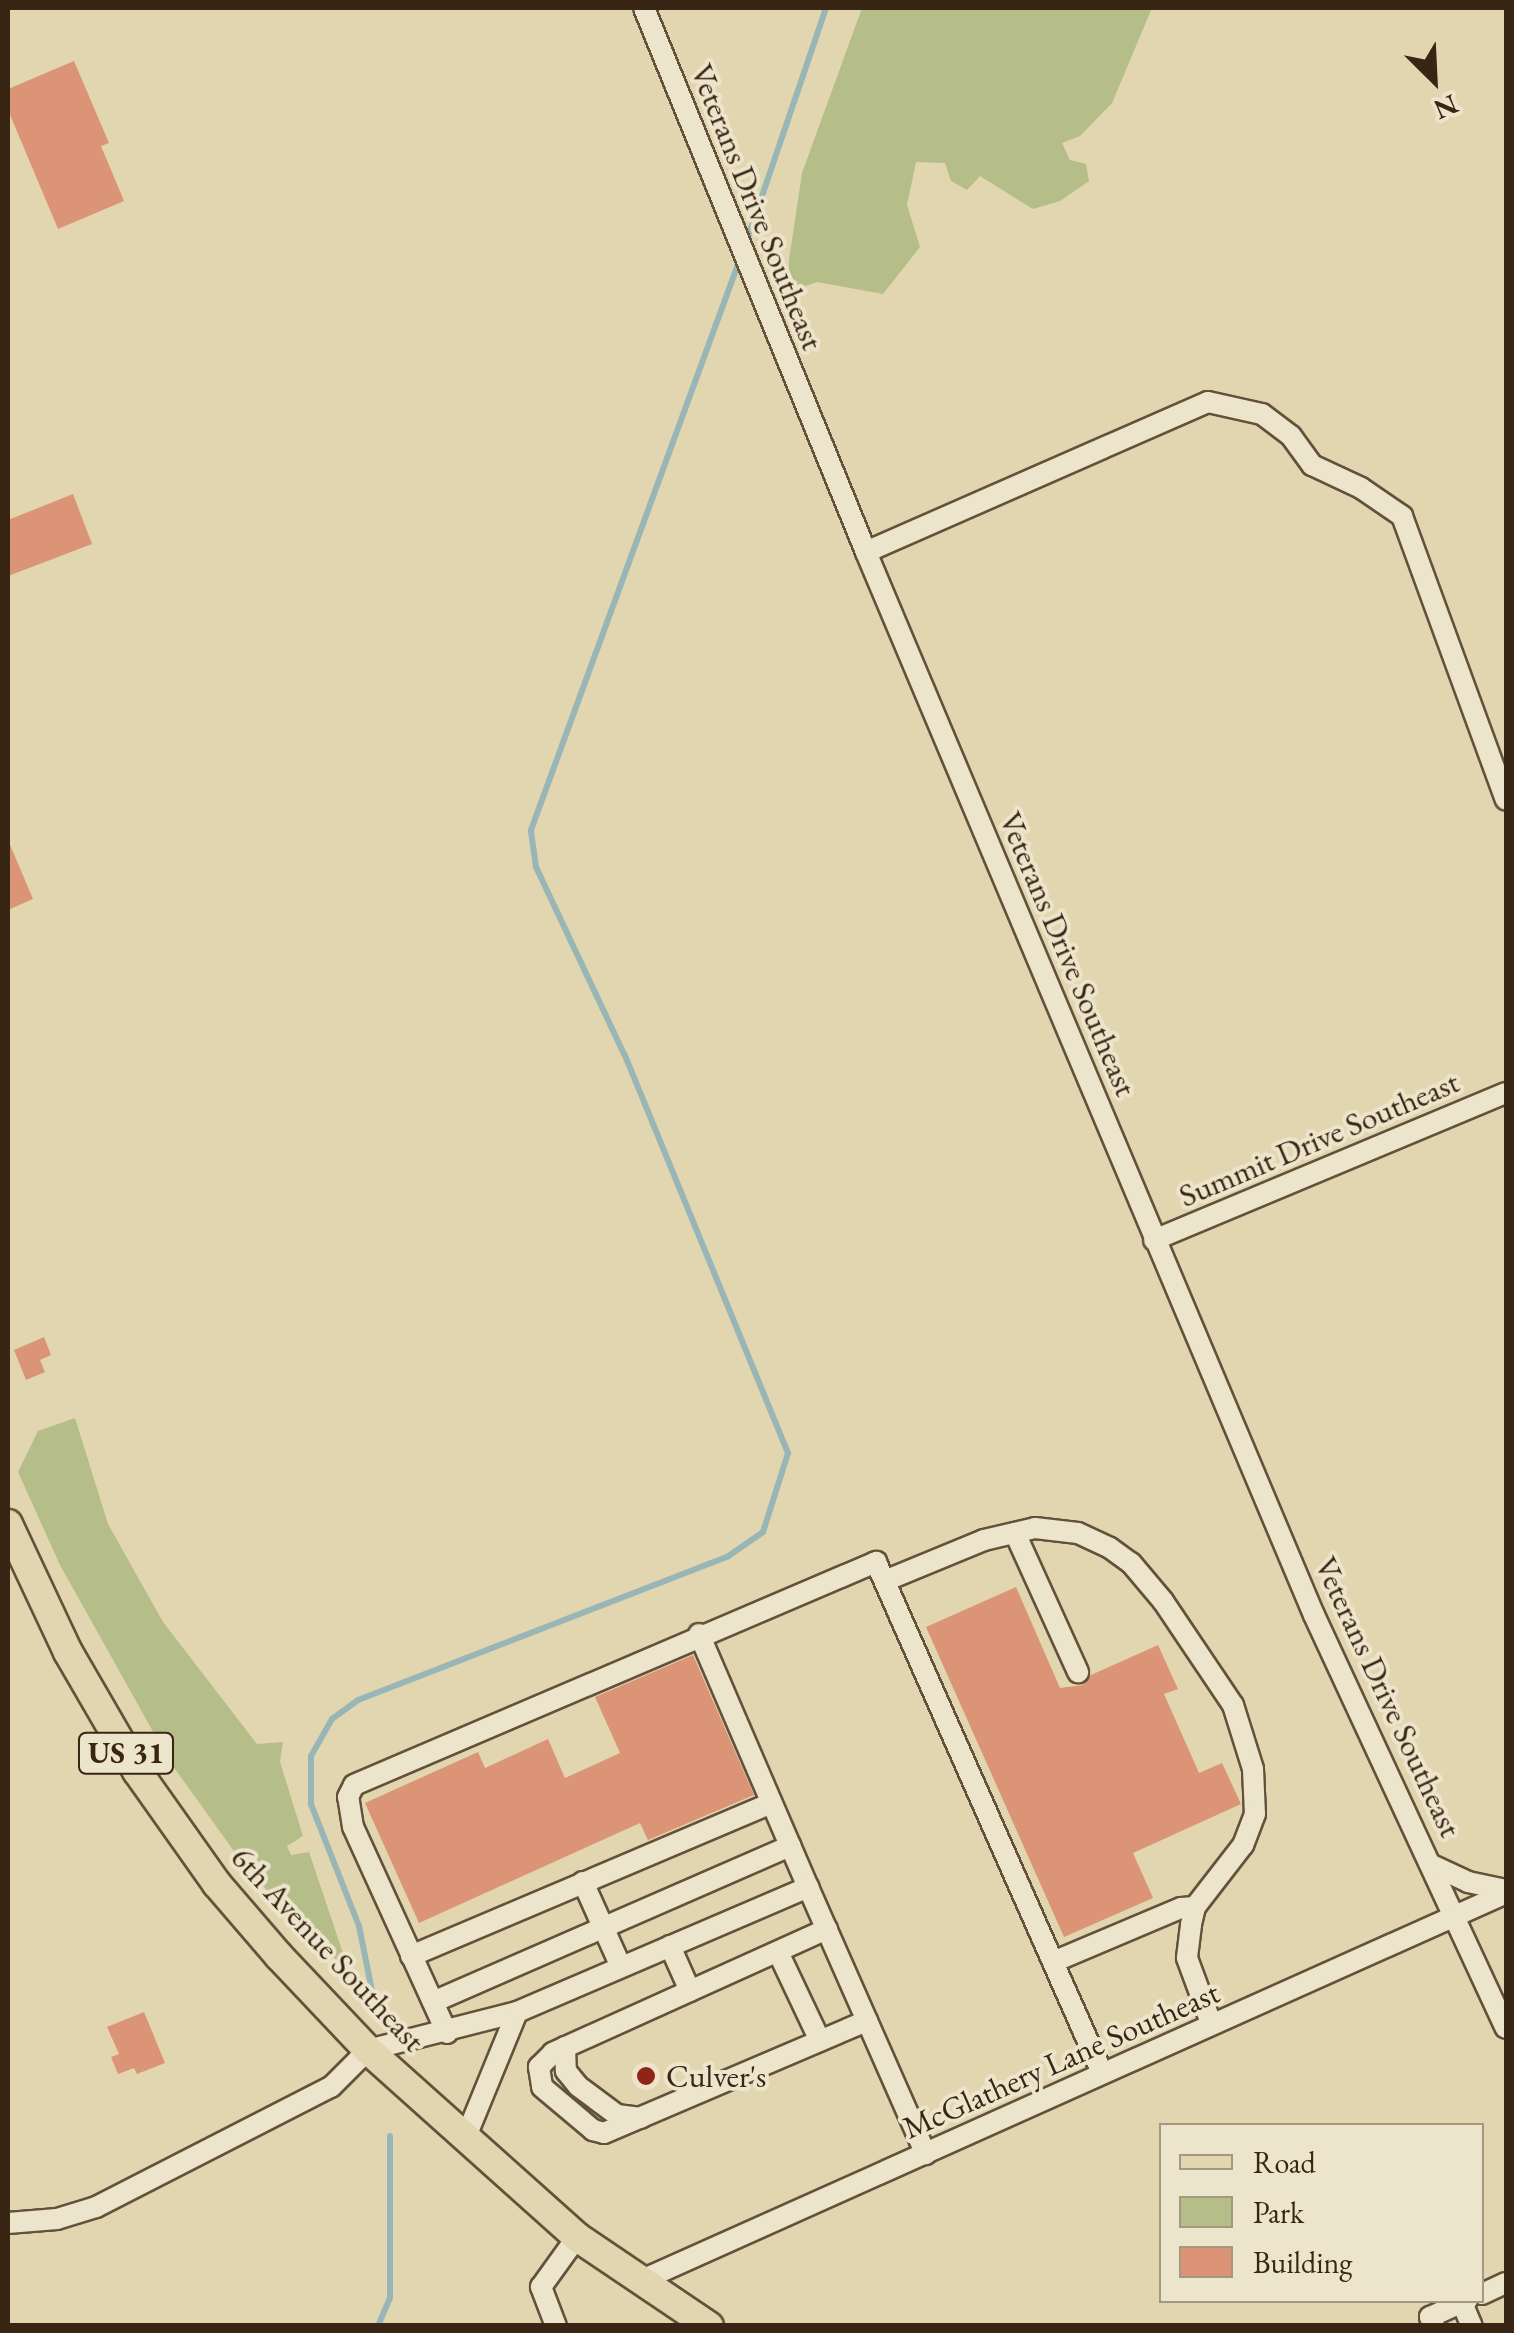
<!DOCTYPE html>
<style>
body{margin:0}
#map{position:relative;width:1514px;height:2333px;overflow:hidden;background:#e1d6af;font-family:"EB Garamond",serif}
div>[style]{position:absolute}
.green>*{inset:0;background:#b5bd89}
.stream>*{height:6px;margin:-3px;padding:0 3px;transform-origin:3px;border-radius:3px;background:#99b6b6}
.building>*{inset:0;background:#dc9476}
.roads{filter:drop-shadow(2px 0 #63513b) drop-shadow(-2px 0 #63513b) drop-shadow(0 2px #63513b) drop-shadow(0 -2px #63513b)}
.minor>*{height:20px;margin:-10px;padding:0 10px;transform-origin:10px;border-radius:10px;background:#ece4cb}
.major>*{height:28px;margin:-14px;padding:0 14px;transform-origin:14px;border-radius:14px;background:#e1d6af}
.dots>*{width:28px;height:28px;translate:-50% -50%;box-sizing:border-box;border:5px solid #ece4cb;border-radius:50%}
span{translate:-50% -50%;white-space:nowrap;text-align:center;line-height:1.15;-webkit-text-stroke:8px #ece4cb;paint-order:stroke}
.shield-label span{padding:2px 8px;background:#ece4cb;border:2px solid;border-radius:8px;-webkit-text-stroke-width:0}
.shield-label{font-size:30px;color:#392514;font-weight:700}
.street-label{font-size:32px;color:#392514}
.poi-label{font-size:32px;color:#392514}
.left{translate:0 -50%;text-align:left}
.frame{position:absolute;inset:0;border:10px solid #392514;pointer-events:none}
.legend{position:absolute;left:1159px;top:2123px;width:325px;height:180px;box-sizing:border-box;background:#ece4cb;border:2px solid #a49882;margin:0;padding:12px 18px;list-style:none;font-size:30px;color:#392514}
.legend li{display:flex;align-items:center;gap:20px;height:50px}
.legend b{width:50px;border:2px solid #a49882}
.north{position:absolute;left:1384px;top:30px;width:100px;height:100px;-webkit-text-stroke:8px #ece4cb;paint-order:stroke;rotate:156deg;font-size:28px;font-weight:700;line-height:40px;text-align:center;color:#392514}
.north::after{content:'';display:block;margin:auto;width:35px;height:45px;background:#392514;clip-path:polygon(50% 0,100% 100%,50% 72%,0 100%)}
</style>
<div id="map">
<div class="green">
<div style="clip-path:polygon(862px 8px,1152px 8px,1112px 103px,1080px 136px,1062px 143px,1070px 160px,1086px 164px,1089px 181px,1060px 201px,1033px 209px,980px 176px,967px 190px,951px 181px,945px 163px,916px 162px,907px 205px,920px 247px,883px 294px,817px 282px,789px 292px,789px 260px,802px 173px)"></div>
<div style="clip-path:polygon(75px 1418px,108px 1524px,163px 1622px,257px 1744px,283px 1742px,280px 1762px,303px 1836px,287px 1846px,291px 1855px,309px 1852px,350px 1974px,249px 1872px,170px 1762px,60px 1565px,18px 1472px,38px 1431px)"></div>
</div>
<div class="stream">
<div style="left:746px;top:243px;width:248px;rotate:-71.2deg"></div>
<div style="left:373px;top:1996px;width:71px;rotate:-101.3deg"></div>
<div style="left:359px;top:1926px;width:131px;rotate:-111.5deg"></div>
<div style="left:311px;top:1804px;width:48px;rotate:-90deg"></div>
<div style="left:311px;top:1756px;width:43px;rotate:-60.4deg"></div>
<div style="left:332px;top:1719px;width:32px;rotate:-36deg"></div>
<div style="left:358px;top:1700px;width:396px;rotate:-21.2deg"></div>
<div style="left:727px;top:1557px;width:44px;rotate:-34.8deg"></div>
<div style="left:763px;top:1532px;width:83px;rotate:-72.4deg"></div>
<div style="left:788px;top:1453px;width:431px;rotate:-112.3deg"></div>
<div style="left:624px;top:1054px;width:207px;rotate:-115.2deg"></div>
<div style="left:536px;top:867px;width:37px;rotate:-98deg"></div>
<div style="left:531px;top:830px;width:608px;rotate:-69.9deg"></div>
<div style="left:378px;top:2326px;width:30px;rotate:-67deg"></div>
<div style="left:390px;top:2298px;width:162px;rotate:-90deg"></div>
</div>
<div class="building">
<div style="clip-path:polygon(74px 61px,109px 143px,101px 146px,124px 201px,58px 229px,8px 110px,8px 89px)"></div>
<div style="clip-path:polygon(73px 494px,92px 544px,8px 576px,8px 520px)"></div>
<div style="clip-path:polygon(8px 840px,33px 899px,8px 910px)"></div>
<div style="clip-path:polygon(44px 1337px,51px 1355px,40px 1360px,45px 1372px,26px 1380px,14px 1350px)"></div>
<div style="clip-path:polygon(1016px 1587px,1060px 1688px,1083px 1685px,1091px 1675px,1158px 1645px,1178px 1689px,1164px 1694px,1199px 1773px,1222px 1763px,1241px 1804px,1133px 1853px,1153px 1898px,1064px 1937px,926px 1627px)"></div>
<div style="clip-path:polygon(693px 1655px,754px 1795px,648px 1840px,640px 1823px,419px 1923px,365px 1803px,478px 1752px,485px 1768px,548px 1739px,565px 1778px,620px 1753px,595px 1697px)"></div>
<div style="clip-path:polygon(144px 2012px,165px 2063px,137px 2074px,134px 2068px,118px 2074px,111px 2057px,119px 2054px,107px 2027px)"></div>
</div>
<div class="roads">
<div class="minor">
<div style="left:644px;top:8px;width:588px;rotate:67.8deg"></div>
<div style="left:866px;top:552px;width:1154px;rotate:67.15deg"></div>
<div style="left:1314px;top:1615px;width:455px;rotate:65.1deg"></div>
<div style="left:866px;top:552px;width:373px;rotate:-23.7deg"></div>
<div style="left:1208px;top:402px;width:55px;rotate:12.5deg"></div>
<div style="left:1262px;top:414px;width:36px;rotate:37deg"></div>
<div style="left:1291px;top:436px;width:36px;rotate:54deg"></div>
<div style="left:1312px;top:465px;width:54px;rotate:25.1deg"></div>
<div style="left:1361px;top:488px;width:50px;rotate:34.3deg"></div>
<div style="left:1402px;top:516px;width:302px;rotate:69.9deg"></div>
<div style="left:1154px;top:1240px;width:381px;rotate:-22.7deg"></div>
<div style="left:1015px;top:1533px;width:153px;rotate:65.6deg"></div>
<div style="left:887px;top:1580px;width:105px;rotate:-22.4deg"></div>
<div style="left:984px;top:1540px;width:52px;rotate:-13.2deg"></div>
<div style="left:1035px;top:1528px;width:43px;rotate:6.6deg"></div>
<div style="left:1078px;top:1533px;width:35px;rotate:25deg"></div>
<div style="left:1110px;top:1548px;width:26px;rotate:36deg"></div>
<div style="left:1131px;top:1563px;width:50px;rotate:49.9deg"></div>
<div style="left:1163px;top:1601px;width:125px;rotate:56.1deg"></div>
<div style="left:1233px;top:1705px;width:67px;rotate:72.6deg"></div>
<div style="left:1253px;top:1769px;width:45px;rotate:87.5deg"></div>
<div style="left:1255px;top:1814px;width:33px;rotate:111deg"></div>
<div style="left:1243px;top:1845px;width:78px;rotate:127.7deg"></div>
<div style="left:1195px;top:1907px;width:18px;rotate:103deg"></div>
<div style="left:1191px;top:1925px;width:33px;rotate:97deg"></div>
<div style="left:1187px;top:1958px;width:69px;rotate:69.7deg"></div>
<div style="left:699px;top:1634px;width:275px;rotate:66.7deg"></div>
<div style="left:1434px;top:1866px;width:38px;rotate:25deg"></div>
<div style="left:1468px;top:1882px;width:39px;rotate:12deg"></div>
<div style="left:583px;top:1882px;width:93px;rotate:65.9deg"></div>
<div style="left:827px;top:1929px;width:301px;rotate:155.7deg"></div>
<div style="left:553px;top:2053px;width:20px;rotate:135deg"></div>
<div style="left:539px;top:2067px;width:20px;rotate:81deg"></div>
<div style="left:542px;top:2087px;width:67px;rotate:40.1deg"></div>
<div style="left:593px;top:2130px;width:11px;rotate:15deg"></div>
<div style="left:604px;top:2133px;width:286px;rotate:-23.1deg"></div>
<div style="left:670px;top:1946px;width:49px;rotate:66deg"></div>
<div style="left:778px;top:1952px;width:98px;rotate:64.7deg"></div>
<div style="left:411px;top:1956px;width:391px;rotate:-23deg"></div>
<div style="left:1053px;top:1962px;width:139px;rotate:-22.9deg"></div>
<div style="left:1181px;top:1908px;width:14px;rotate:-4deg"></div>
<div style="left:433px;top:2002px;width:390px;rotate:-23.6deg"></div>
<div style="left:447px;top:2033px;width:226px;rotate:-114.5deg"></div>
<div style="left:353px;top:1827px;width:30px;rotate:-99deg"></div>
<div style="left:348px;top:1797px;width:13px;rotate:-63deg"></div>
<div style="left:354px;top:1785px;width:568px;rotate:-23.13deg"></div>
<div style="left:876px;top:1562px;width:559px;rotate:66.14deg"></div>
<div style="left:565px;top:2047px;width:24px;rotate:88deg"></div>
<div style="left:566px;top:2071px;width:19px;rotate:51deg"></div>
<div style="left:578px;top:2086px;width:49px;rotate:36.6deg"></div>
<div style="left:617px;top:2115px;width:24px;rotate:7deg"></div>
<div style="left:465px;top:2139px;width:137px;rotate:-67.7deg"></div>
<div style="left:8px;top:2223px;width:49px;rotate:-4.7deg"></div>
<div style="left:57px;top:2219px;width:41px;rotate:-17.1deg"></div>
<div style="left:96px;top:2207px;width:264px;rotate:-27.1deg"></div>
<div style="left:331px;top:2087px;width:52px;rotate:-45deg"></div>
<div style="left:368px;top:2050px;width:154px;rotate:-14.3deg"></div>
<div style="left:517px;top:2012px;width:317px;rotate:-23.2deg"></div>
<div style="left:808px;top:1887px;width:292px;rotate:66.2deg"></div>
<div style="left:640px;top:2281px;width:949px;rotate:-24.13deg"></div>
<div style="left:1482px;top:2294px;width:26px;rotate:-25deg"></div>
<div style="left:1462px;top:2303px;width:25px;rotate:67deg"></div>
<div style="left:556px;top:2326px;width:42px;rotate:-111deg"></div>
<div style="left:541px;top:2287px;width:62px;rotate:-54.2deg"></div>
<div style="left:1434px;top:2326px;width:10px;rotate:-114deg"></div>
<div style="left:1430px;top:2317px;width:41px;rotate:-24.7deg"></div>
</div>
<div class="major">
<div style="left:8px;top:1524px;width:141px;rotate:64.9deg"></div>
<div style="left:68px;top:1652px;width:138px;rotate:59.9deg"></div>
<div style="left:137px;top:1771px;width:138px;rotate:54.7deg"></div>
<div style="left:217px;top:1884px;width:95px;rotate:49.3deg"></div>
<div style="left:279px;top:1956px;width:129px;rotate:46.6deg"></div>
<div style="left:368px;top:2050px;width:280px;rotate:41.8deg"></div>
<div style="left:577px;top:2237px;width:159px;rotate:34deg"></div>
</div>
</div>
<div class="dots">
<div style="left:646px;top:2076px;background:#8f2418"></div>
</div>
<div class="shield-label">
<span style="left:126px;top:1753px">US 31</span>
</div>
<div class="street-label">
<span style="left:757px;top:207px;rotate:68deg">Veterans Drive Southeast</span>
<span style="left:1068px;top:954px;rotate:67deg">Veterans Drive Southeast</span>
<span style="left:1319px;top:1139px;rotate:-23deg">Summit Drive Southeast</span>
<span style="left:1388px;top:1697px;rotate:65deg">Veterans Drive Southeast</span>
<span style="left:328px;top:1949px;rotate:47deg">6th Avenue Southeast</span>
<span style="left:1061px;top:2060px;rotate:-24deg">McGlathery Lane Southeast</span>
</div>
<div class="poi-label">
<span class="left" style="left:666px;top:2076px">Culver's</span>
</div>
<div class="frame"></div>
<ul class="legend">
<li><b style="height:12px;background:#e1d6af"></b>Road</li>
<li><b style="height:28px;background:#b5bd89"></b>Park</li>
<li><b style="height:28px;background:#dc9476"></b>Building</li>
</ul>
<div class="north">N</div>
</div>
